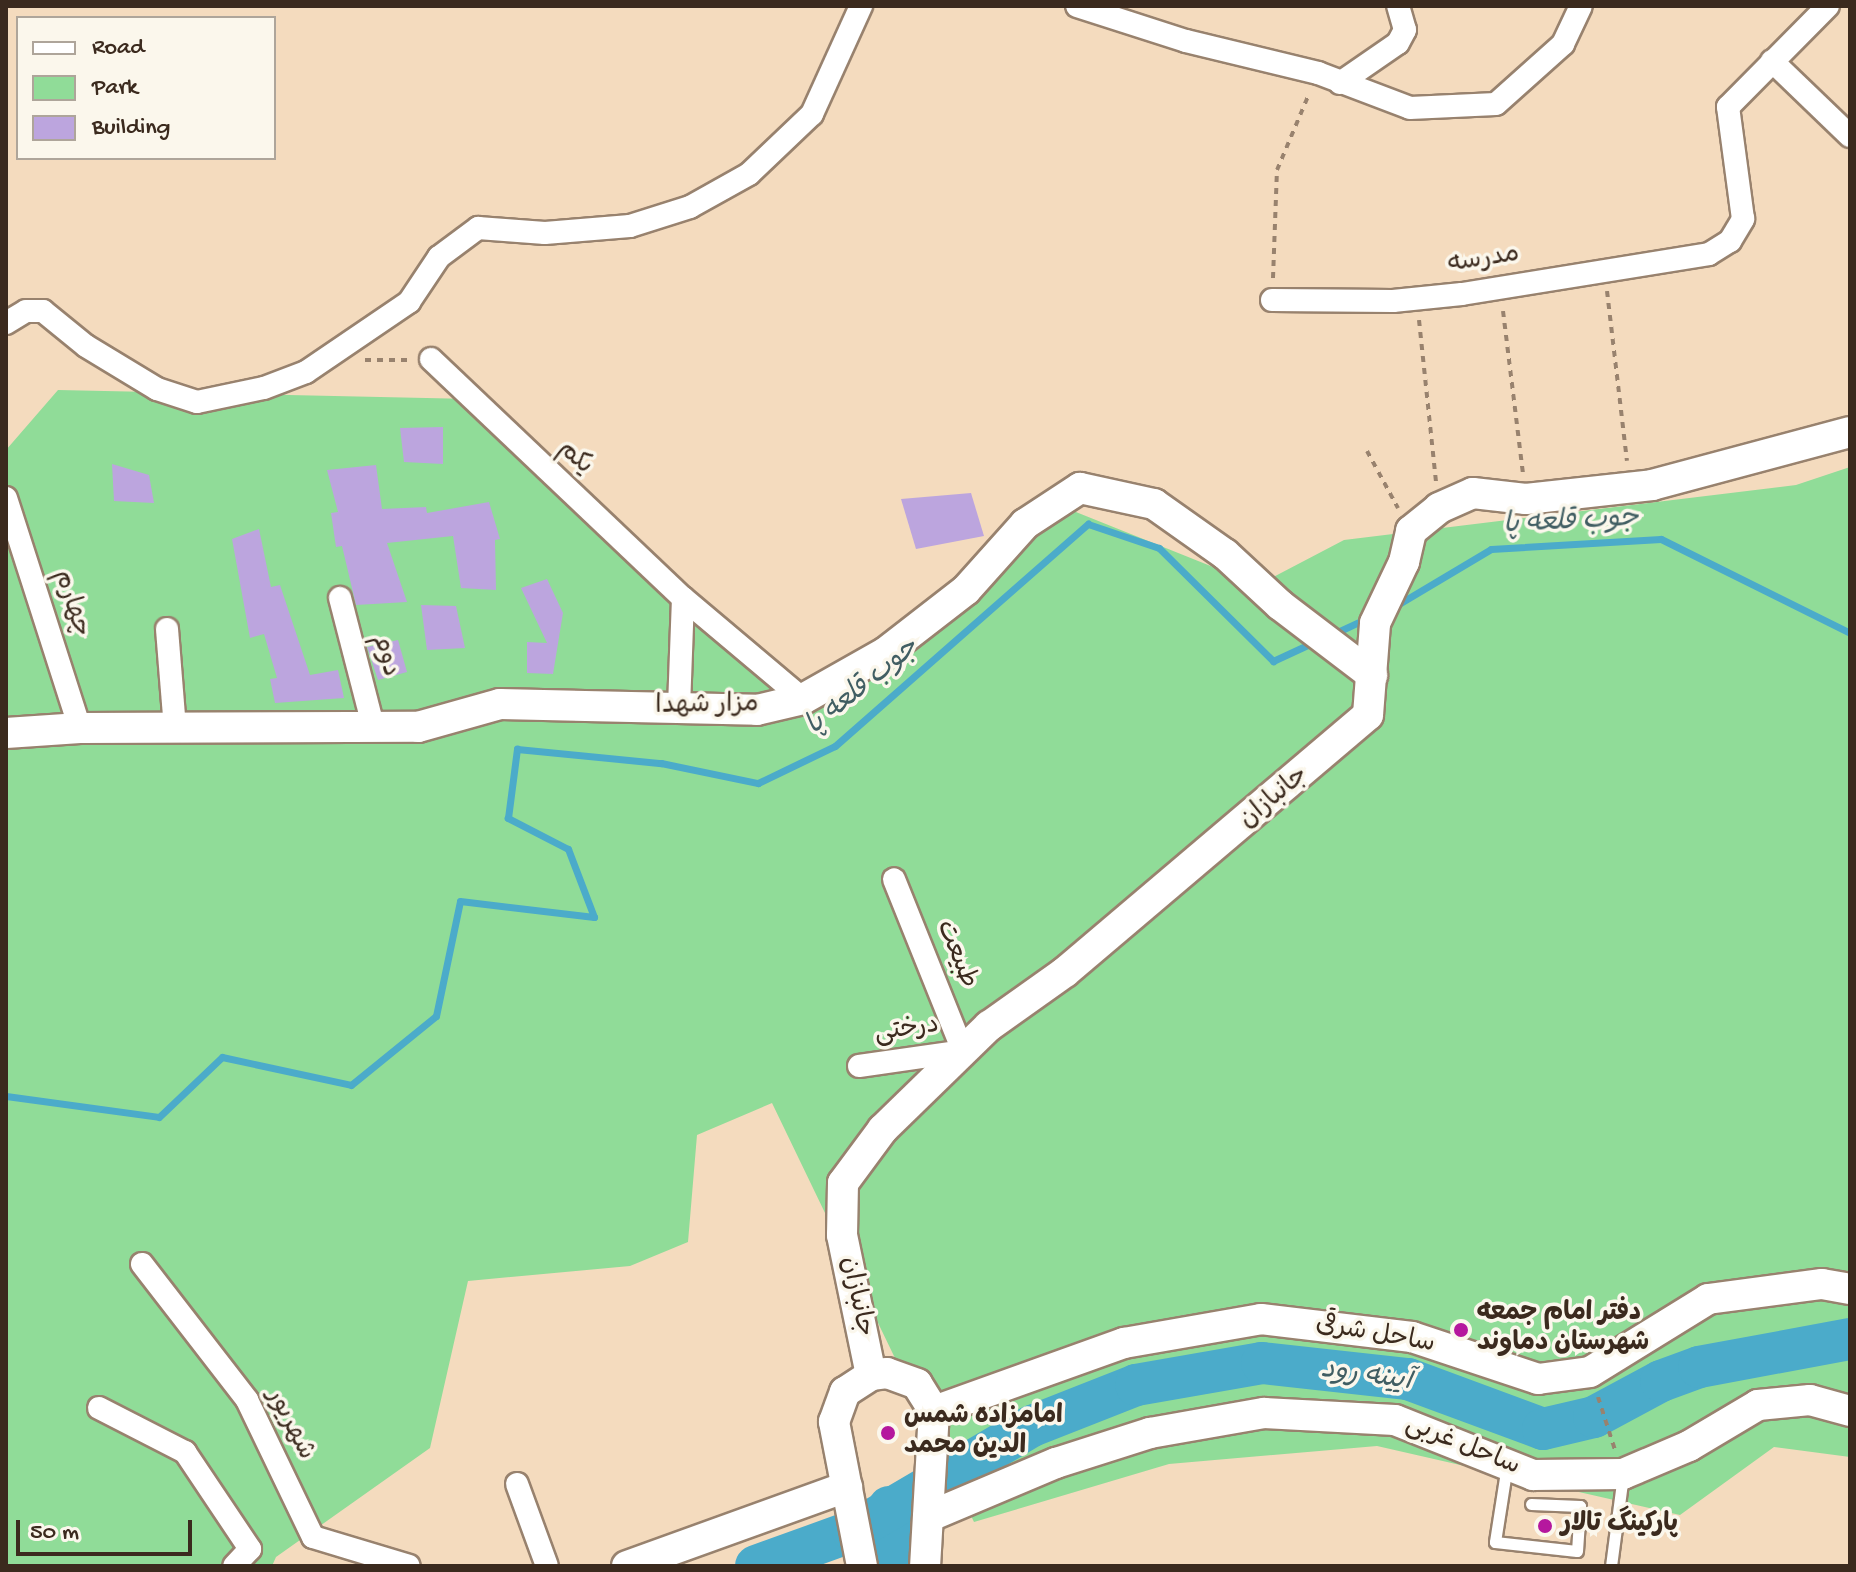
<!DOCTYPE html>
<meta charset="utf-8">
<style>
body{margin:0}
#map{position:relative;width:1856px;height:1572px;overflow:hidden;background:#f4dbbe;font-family:"Gochi Hand","Playpen Sans Arabic",sans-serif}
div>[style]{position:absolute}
.green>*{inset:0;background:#90dc98}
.stream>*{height:7px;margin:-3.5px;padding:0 3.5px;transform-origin:3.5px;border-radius:3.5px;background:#4babca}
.river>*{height:42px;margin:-21px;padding:0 21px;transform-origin:21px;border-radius:21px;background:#4babca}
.building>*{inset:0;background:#bca5de}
.path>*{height:4px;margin-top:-2px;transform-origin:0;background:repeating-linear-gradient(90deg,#98826e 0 6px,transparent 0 12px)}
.roads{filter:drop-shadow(2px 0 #98826e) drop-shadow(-2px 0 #98826e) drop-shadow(0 2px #98826e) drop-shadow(0 -2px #98826e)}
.lane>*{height:11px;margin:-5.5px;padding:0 5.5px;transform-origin:5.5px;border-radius:5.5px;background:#fff}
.street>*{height:22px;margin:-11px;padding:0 11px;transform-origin:11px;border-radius:11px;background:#fff}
.secondary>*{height:30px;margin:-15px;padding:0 15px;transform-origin:15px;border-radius:15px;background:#fff}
.dots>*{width:22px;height:22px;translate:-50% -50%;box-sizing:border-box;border:4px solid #fbf7ec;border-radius:50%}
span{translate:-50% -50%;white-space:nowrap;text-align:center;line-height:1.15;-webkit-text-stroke:7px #fbf7ec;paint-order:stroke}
.street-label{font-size:26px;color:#3b2a1e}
.poi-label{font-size:26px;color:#3b2a1e;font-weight:700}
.left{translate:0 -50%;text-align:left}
.water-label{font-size:28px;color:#415e63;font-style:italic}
.frame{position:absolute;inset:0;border:8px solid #3b2a1e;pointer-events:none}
.legend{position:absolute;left:16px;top:16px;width:260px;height:144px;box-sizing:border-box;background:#fbf7ec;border:2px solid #aea59a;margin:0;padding:10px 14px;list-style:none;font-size:24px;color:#3b2a1e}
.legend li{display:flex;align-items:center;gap:16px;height:40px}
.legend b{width:40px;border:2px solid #aea59a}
.scale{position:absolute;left:16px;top:1520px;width:176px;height:36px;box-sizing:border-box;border:4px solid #3b2a1e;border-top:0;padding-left:10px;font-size:24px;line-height:28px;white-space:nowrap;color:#3b2a1e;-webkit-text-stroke:6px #fbf7ec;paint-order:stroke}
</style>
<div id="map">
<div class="green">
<div style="clip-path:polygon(58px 390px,472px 399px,803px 698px,1051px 502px,1258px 585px,1344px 540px,1796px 485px,1850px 467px,1850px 1457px,1774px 1447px,1680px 1515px,1377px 1446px,1169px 1464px,974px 1522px,772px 1103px,697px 1135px,688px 1242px,630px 1266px,468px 1281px,430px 1448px,276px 1557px,272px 1566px,6px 1566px,6px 450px)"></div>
</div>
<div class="stream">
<div style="left:1397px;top:605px;width:109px;rotate:-30.8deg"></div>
<div style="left:1491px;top:549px;width:170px;rotate:-3.4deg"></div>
<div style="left:1661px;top:539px;width:211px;rotate:26.4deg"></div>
<div style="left:1331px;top:635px;width:40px;rotate:-25deg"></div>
<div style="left:6px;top:1096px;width:154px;rotate:7.8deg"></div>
<div style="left:159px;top:1117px;width:87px;rotate:-43.6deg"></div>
<div style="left:222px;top:1057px;width:132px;rotate:12.2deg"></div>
<div style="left:351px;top:1085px;width:109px;rotate:-39.1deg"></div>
<div style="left:436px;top:1016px;width:117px;rotate:-78.2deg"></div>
<div style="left:460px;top:901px;width:135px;rotate:6.8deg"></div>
<div style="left:594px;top:917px;width:73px;rotate:-110.9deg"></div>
<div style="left:568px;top:849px;width:68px;rotate:-152.7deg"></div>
<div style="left:508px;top:818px;width:70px;rotate:-82.6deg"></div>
<div style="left:517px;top:749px;width:145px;rotate:5.6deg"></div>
<div style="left:661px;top:763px;width:99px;rotate:11.7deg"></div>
<div style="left:758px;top:783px;width:85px;rotate:-25.7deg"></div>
<div style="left:835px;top:746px;width:337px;rotate:-41.3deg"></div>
<div style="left:1088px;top:524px;width:75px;rotate:18.7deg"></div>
<div style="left:1159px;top:548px;width:161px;rotate:44.7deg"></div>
<div style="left:1273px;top:661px;width:47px;rotate:-24.9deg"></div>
</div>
<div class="river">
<div style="left:889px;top:1507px;width:59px;rotate:89deg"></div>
<div style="left:756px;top:1566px;width:103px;rotate:-19.8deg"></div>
<div style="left:853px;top:1531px;width:208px;rotate:-30.4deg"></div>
<div style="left:1032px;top:1426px;width:112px;rotate:-21.5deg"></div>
<div style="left:1136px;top:1385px;width:128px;rotate:-9.9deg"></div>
<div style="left:1262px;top:1363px;width:147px;rotate:6.3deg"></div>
<div style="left:1408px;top:1379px;width:144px;rotate:20.3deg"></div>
<div style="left:1543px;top:1429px;width:52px;rotate:-13.2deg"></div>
<div style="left:1594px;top:1417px;width:76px;rotate:-28.2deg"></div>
<div style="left:1661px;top:1381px;width:40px;rotate:-20.2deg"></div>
<div style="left:1699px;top:1367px;width:154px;rotate:-10.5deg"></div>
</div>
<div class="building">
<div style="clip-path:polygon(443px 427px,443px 464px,404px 462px,400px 428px)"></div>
<div style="clip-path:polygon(112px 464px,149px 475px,154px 503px,114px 501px)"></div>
<div style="clip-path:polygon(376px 465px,382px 509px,426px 507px,427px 513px,489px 502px,500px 539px,495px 540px,496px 590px,461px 588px,453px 536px,387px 543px,407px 602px,356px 605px,342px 546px,336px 547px,331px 513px,338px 512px,327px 470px)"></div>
<div style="clip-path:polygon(971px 493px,984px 536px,916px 549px,901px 499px)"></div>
<div style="clip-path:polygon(259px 529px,271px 587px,280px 585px,310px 675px,338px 670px,344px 698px,275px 703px,270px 679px,277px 678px,264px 634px,250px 638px,232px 539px)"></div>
<div style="clip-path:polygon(547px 579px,563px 613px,553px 674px,527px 673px,527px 642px,547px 643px,521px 588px)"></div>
<div style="clip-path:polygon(421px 605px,456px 606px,465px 648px,427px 650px)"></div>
<div style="clip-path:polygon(398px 640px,407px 672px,378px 680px,367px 647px)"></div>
</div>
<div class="path">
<div style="left:1273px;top:278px;width:108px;rotate:-87.9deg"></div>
<div style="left:1277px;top:170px;width:82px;rotate:-67.2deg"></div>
<div style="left:1607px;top:291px;width:171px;rotate:83.3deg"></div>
<div style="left:1503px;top:311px;width:163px;rotate:83deg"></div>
<div style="left:1419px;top:320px;width:163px;rotate:84deg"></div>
<div style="left:365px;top:360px;width:44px"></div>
<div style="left:1367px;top:451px;width:65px;rotate:61.5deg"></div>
<div style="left:1598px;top:1397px;width:56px;rotate:72.2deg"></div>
</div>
<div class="roads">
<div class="lane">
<div style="left:1507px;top:1465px;width:78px;rotate:98.9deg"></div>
<div style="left:1495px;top:1542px;width:82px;rotate:6.3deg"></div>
<div style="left:1577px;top:1551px;width:45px;rotate:-86.2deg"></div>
<div style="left:1580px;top:1506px;width:49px;rotate:-177.7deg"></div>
<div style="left:1611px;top:1566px;width:92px;rotate:-82.5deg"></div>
</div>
<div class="street">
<div style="left:1077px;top:6px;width:114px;rotate:17.8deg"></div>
<div style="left:1186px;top:41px;width:136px;rotate:13.6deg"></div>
<div style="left:1318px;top:73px;width:98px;rotate:20.8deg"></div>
<div style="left:1410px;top:108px;width:86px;rotate:-2.7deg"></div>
<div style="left:1496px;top:104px;width:90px;rotate:-41.8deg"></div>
<div style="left:1563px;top:44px;width:42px;rotate:-64.7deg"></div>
<div style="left:1772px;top:61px;width:108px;rotate:43.9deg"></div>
<div style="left:1340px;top:83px;width:70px;rotate:-34.6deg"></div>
<div style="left:1398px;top:43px;width:15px;rotate:-62deg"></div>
<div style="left:1405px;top:30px;width:25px;rotate:-106deg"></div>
<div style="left:1272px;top:300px;width:121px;rotate:0.5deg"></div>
<div style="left:1393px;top:301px;width:69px;rotate:-5.8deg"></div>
<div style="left:1462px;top:294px;width:250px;rotate:-9.2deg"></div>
<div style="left:1709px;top:254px;width:25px;rotate:-32deg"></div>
<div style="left:1730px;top:241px;width:26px;rotate:-59deg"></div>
<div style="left:1743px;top:219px;width:113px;rotate:-97.6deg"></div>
<div style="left:1728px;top:107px;width:142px;rotate:-45.3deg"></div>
<div style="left:6px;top:323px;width:23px;rotate:-31deg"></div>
<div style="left:26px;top:311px;width:17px"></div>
<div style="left:43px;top:311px;width:55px;rotate:39.1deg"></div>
<div style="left:86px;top:346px;width:83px;rotate:31.2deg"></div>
<div style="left:157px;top:389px;width:42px;rotate:18deg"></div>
<div style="left:197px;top:402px;width:68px;rotate:-11.8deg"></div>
<div style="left:264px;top:388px;width:45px;rotate:-20.9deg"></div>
<div style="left:306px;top:372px;width:125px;rotate:-34.2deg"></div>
<div style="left:409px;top:302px;width:54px;rotate:-56.3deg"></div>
<div style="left:439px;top:257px;width:49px;rotate:-36.6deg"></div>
<div style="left:478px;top:228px;width:67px;rotate:4.3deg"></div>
<div style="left:545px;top:233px;width:85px;rotate:-4.7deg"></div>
<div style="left:630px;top:226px;width:63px;rotate:-17.6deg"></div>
<div style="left:690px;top:207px;width:68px;rotate:-29.2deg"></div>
<div style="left:749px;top:174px;width:87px;rotate:-43.6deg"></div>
<div style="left:812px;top:114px;width:119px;rotate:-65.6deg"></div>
<div style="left:431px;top:359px;width:347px;rotate:43.5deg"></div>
<div style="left:683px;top:598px;width:110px;rotate:92.1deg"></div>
<div style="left:6px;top:498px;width:242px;rotate:72.2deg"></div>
<div style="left:340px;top:598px;width:135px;rotate:75.5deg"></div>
<div style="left:683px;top:598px;width:157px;rotate:40.1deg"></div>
<div style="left:167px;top:629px;width:100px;rotate:85.4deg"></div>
<div style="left:859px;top:1066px;width:105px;rotate:-8.2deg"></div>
<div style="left:963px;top:1051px;width:185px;rotate:-111.9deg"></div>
<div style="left:142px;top:1264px;width:172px;rotate:52.3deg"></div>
<div style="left:247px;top:1400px;width:152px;rotate:64.3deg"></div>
<div style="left:313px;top:1537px;width:100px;rotate:16.8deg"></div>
<div style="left:99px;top:1408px;width:97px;rotate:27.1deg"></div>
<div style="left:185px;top:1452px;width:117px;rotate:56.2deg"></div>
<div style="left:250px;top:1549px;width:23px;rotate:133deg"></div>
<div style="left:517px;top:1484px;width:87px;rotate:69.9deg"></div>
</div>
<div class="secondary">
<div style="left:6px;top:733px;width:74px;rotate:-3.9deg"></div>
<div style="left:80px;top:728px;width:338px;rotate:-0.2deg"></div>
<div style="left:418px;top:727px;width:85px;rotate:-15.7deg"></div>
<div style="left:500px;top:704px;width:257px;rotate:1.3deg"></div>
<div style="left:757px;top:710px;width:47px;rotate:-13.4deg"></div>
<div style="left:803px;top:699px;width:95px;rotate:-29.5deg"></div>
<div style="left:886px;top:652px;width:101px;rotate:-37.8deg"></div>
<div style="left:966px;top:590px;width:89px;rotate:-48.2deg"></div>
<div style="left:1025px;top:524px;width:66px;rotate:-33.2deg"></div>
<div style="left:1080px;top:488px;width:76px;rotate:12.2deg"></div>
<div style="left:1154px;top:504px;width:87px;rotate:35.2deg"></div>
<div style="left:1225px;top:554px;width:75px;rotate:42.8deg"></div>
<div style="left:1280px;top:605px;width:116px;rotate:37.3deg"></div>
<div style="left:871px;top:1375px;width:143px;rotate:-101.7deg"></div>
<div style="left:842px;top:1235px;width:52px;rotate:-88.9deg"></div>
<div style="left:843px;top:1183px;width:67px;rotate:-53.5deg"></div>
<div style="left:883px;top:1129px;width:148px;rotate:-44.2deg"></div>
<div style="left:989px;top:1026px;width:93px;rotate:-35.4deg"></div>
<div style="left:1065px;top:972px;width:397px;rotate:-40.3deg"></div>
<div style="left:1368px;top:715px;width:92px;rotate:-85.6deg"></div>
<div style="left:1375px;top:623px;width:68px;rotate:-64.6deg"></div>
<div style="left:1404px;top:562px;width:32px;rotate:-77deg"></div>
<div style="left:1411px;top:531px;width:36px;rotate:-39deg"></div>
<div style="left:1439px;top:508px;width:37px;rotate:-24deg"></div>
<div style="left:1473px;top:493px;width:53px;rotate:6.5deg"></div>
<div style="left:1526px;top:499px;width:127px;rotate:-6.3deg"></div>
<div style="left:1652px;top:485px;width:205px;rotate:-15deg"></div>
<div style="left:934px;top:1411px;width:202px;rotate:-19.7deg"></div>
<div style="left:1124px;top:1343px;width:139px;rotate:-9.9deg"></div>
<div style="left:1261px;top:1319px;width:152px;rotate:6.8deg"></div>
<div style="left:1412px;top:1337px;width:133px;rotate:18.4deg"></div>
<div style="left:1538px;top:1379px;width:52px;rotate:-7.7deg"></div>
<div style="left:1590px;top:1372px;width:139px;rotate:-31.7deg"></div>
<div style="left:1708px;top:1299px;width:115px;rotate:-7.5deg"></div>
<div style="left:1822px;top:1284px;width:28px;rotate:10deg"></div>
<div style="left:928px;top:1517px;width:139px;rotate:-22.9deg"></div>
<div style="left:1056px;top:1463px;width:99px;rotate:-17.7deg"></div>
<div style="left:1150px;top:1433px;width:116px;rotate:-10deg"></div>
<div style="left:1264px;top:1413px;width:131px;rotate:3.1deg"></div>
<div style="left:1395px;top:1420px;width:149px;rotate:21.7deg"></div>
<div style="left:1533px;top:1475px;width:90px;rotate:-0.6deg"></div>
<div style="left:1623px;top:1474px;width:72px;rotate:-23deg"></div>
<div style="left:1689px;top:1446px;width:80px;rotate:-30.7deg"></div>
<div style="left:1758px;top:1405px;width:52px;rotate:-5.5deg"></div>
<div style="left:1810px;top:1400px;width:41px;rotate:15.4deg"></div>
<div style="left:627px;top:1566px;width:234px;rotate:-19.8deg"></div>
<div style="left:862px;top:1566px;width:147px;rotate:-101deg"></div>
<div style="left:834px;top:1422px;width:32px;rotate:-70deg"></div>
<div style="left:845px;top:1392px;width:31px;rotate:-33deg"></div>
<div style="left:871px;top:1375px;width:16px;rotate:-7deg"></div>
<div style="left:887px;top:1373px;width:32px;rotate:20deg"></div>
<div style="left:917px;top:1384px;width:32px;rotate:58deg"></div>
<div style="left:934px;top:1411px;width:155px;rotate:93.3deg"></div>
</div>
</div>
<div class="dots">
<div style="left:1461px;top:1330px;background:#b5179e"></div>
<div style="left:888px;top:1433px;background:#b5179e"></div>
<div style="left:1545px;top:1526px;background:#b5179e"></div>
</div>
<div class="street-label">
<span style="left:1484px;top:261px;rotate:-9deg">مدرسه</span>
<span style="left:574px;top:459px;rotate:41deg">یکم</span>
<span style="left:70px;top:604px;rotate:72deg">چهارم</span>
<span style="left:384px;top:656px;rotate:75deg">دوم</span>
<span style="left:707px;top:707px;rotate:-1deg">مزار شهدا</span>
<span style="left:1275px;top:799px;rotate:-40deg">جانبازان</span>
<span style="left:955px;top:955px;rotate:68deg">طبیعت</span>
<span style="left:907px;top:1031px;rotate:-8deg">درختی</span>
<span style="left:855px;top:1297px;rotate:78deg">جانبازان</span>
<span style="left:1375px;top:1336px;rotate:10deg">ساحل شرقی</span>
<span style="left:289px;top:1425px;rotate:63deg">شهریور</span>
<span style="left:1462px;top:1447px;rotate:22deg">ساحل غربی</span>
</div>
<div class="poi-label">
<span class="left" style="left:1477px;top:1330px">دفتر امام جمعه<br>شهرستان دماوند</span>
<span class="left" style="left:904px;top:1433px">امامزاده شمس<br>الدین محمد</span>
<span class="left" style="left:1561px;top:1526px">پارکینگ تالار</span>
</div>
<div class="water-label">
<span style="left:1571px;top:523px;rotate:-3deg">جوب قلعه پا</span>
<span style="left:863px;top:688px;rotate:-39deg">جوب قلعه پا</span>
<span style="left:1366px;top:1377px;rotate:8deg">آیینه رود</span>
</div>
<div class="frame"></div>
<ul class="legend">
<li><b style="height:10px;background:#fff"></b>Road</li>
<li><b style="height:22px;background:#90dc98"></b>Park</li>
<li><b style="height:22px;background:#bca5de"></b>Building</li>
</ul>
<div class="scale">50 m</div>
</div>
